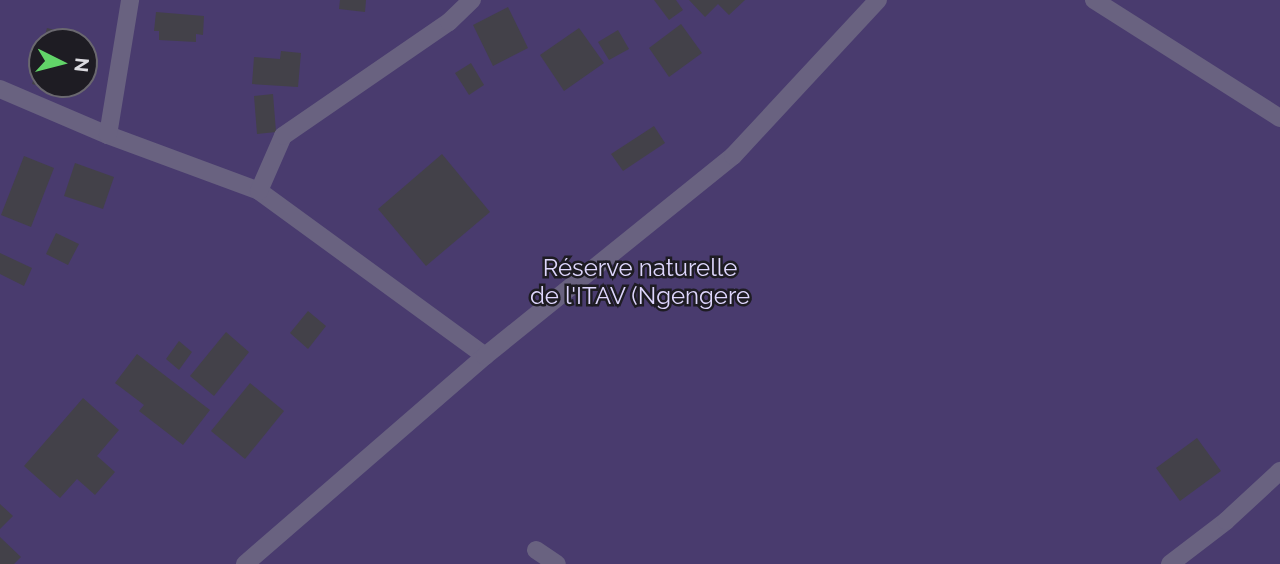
<!DOCTYPE html>
<meta charset="utf-8">
<style>
body{margin:0}
#map{position:relative;width:1280px;height:564px;overflow:hidden;background:#27262d;font-family:Raleway,sans-serif}
div>[style]{position:absolute}
.green>*{inset:0;background:#493b6e}
.building>*{inset:0;background:#434149}
.street>*{height:18px;margin:-9px;padding:0 9px;transform-origin:9px;border-radius:9px;background:#696280}
span{translate:-50% -50%;white-space:nowrap;text-align:center;line-height:1.15;-webkit-text-stroke:5px #1e1c23;paint-order:stroke}
.park-label{font-size:24px;color:#ded6fd}
.north{position:absolute;left:28px;top:28px;width:70px;height:70px;box-sizing:border-box;background:#1e1c23;border:2px solid #6a686f;border-radius:50%;rotate:96deg;font-size:19px;font-weight:700;line-height:28px;text-align:center;color:#dcdbe0}
.north::after{content:'';display:block;margin:auto;width:24px;height:32px;background:#62d469;clip-path:polygon(50% 0,100% 100%,50% 72%,0 100%)}
</style>
<div id="map">
<div class="green">
<div style="clip-path:polygon(evenodd,0 0,1280px 0,1280px 564px,0 564px,0 0,42px 42px,84px 42px,84px 84px,42px 84px,42px 42px)"></div>
</div>
<div class="building">
<div style="clip-path:polygon(340px 0,366px 0,365px 12px,339px 9px)"></div>
<div style="clip-path:polygon(654px 0,676px 0,683px 10px,669px 20px)"></div>
<div style="clip-path:polygon(689px 0,745px 0,729px 15px,718px 4px,705px 17px)"></div>
<div style="clip-path:polygon(508px 7px,528px 48px,493px 66px,473px 25px)"></div>
<div style="clip-path:polygon(156px 12px,204px 16px,203px 35px,196px 34px,196px 42px,159px 40px,159px 31px,154px 31px)"></div>
<div style="clip-path:polygon(681px 24px,702px 53px,669px 77px,649px 48px)"></div>
<div style="clip-path:polygon(47px 28px,87px 38px,86px 42px,43px 42px)"></div>
<div style="clip-path:polygon(579px 28px,604px 63px,564px 91px,540px 55px)"></div>
<div style="clip-path:polygon(618px 30px,629px 49px,609px 60px,598px 42px)"></div>
<div style="clip-path:polygon(42px 49px,42px 84px,75px 84px,72px 95px,32px 84px)"></div>
<div style="clip-path:polygon(281px 51px,301px 53px,298px 87px,252px 84px,254px 57px,280px 59px)"></div>
<div style="clip-path:polygon(471px 63px,484px 85px,469px 95px,455px 73px)"></div>
<div style="clip-path:polygon(273px 94px,276px 132px,257px 134px,254px 96px)"></div>
<div style="clip-path:polygon(654px 126px,665px 143px,623px 171px,611px 154px)"></div>
<div style="clip-path:polygon(442px 154px,490px 212px,426px 266px,378px 209px)"></div>
<div style="clip-path:polygon(24px 156px,54px 168px,31px 227px,1px 215px)"></div>
<div style="clip-path:polygon(75px 163px,114px 177px,103px 209px,64px 196px)"></div>
<div style="clip-path:polygon(56px 233px,79px 244px,68px 265px,46px 254px)"></div>
<div style="clip-path:polygon(0 253px,32px 268px,24px 286px,0 274px)"></div>
<div style="clip-path:polygon(308px 311px,326px 326px,308px 349px,290px 333px)"></div>
<div style="clip-path:polygon(226px 332px,249px 352px,214px 396px,190px 376px)"></div>
<div style="clip-path:polygon(179px 341px,192px 352px,179px 370px,166px 359px)"></div>
<div style="clip-path:polygon(137px 354px,210px 410px,183px 445px,139px 411px,144px 405px,115px 383px)"></div>
<div style="clip-path:polygon(250px 383px,284px 411px,245px 459px,211px 431px)"></div>
<div style="clip-path:polygon(83px 398px,119px 430px,97px 456px,115px 472px,95px 495px,77px 479px,60px 498px,24px 466px)"></div>
<div style="clip-path:polygon(1197px 438px,1221px 471px,1180px 501px,1156px 468px)"></div>
<div style="clip-path:polygon(0 504px,13px 516px,0 529px)"></div>
<div style="clip-path:polygon(0 537px,21px 557px,14px 564px,0 564px)"></div>
</div>
<div class="street">
<div style="left:1094px;top:0;width:220px;rotate:32.4deg"></div>
<div style="left:0;top:89px;width:117px;rotate:23.1deg"></div>
<div style="left:108px;top:135px;width:161px;rotate:20.3deg"></div>
<div style="left:259px;top:191px;width:280px;rotate:36.1deg"></div>
<div style="left:108px;top:135px;width:137px;rotate:-80.7deg"></div>
<div style="left:259px;top:191px;width:60px;rotate:-66.4deg"></div>
<div style="left:283px;top:136px;width:201px;rotate:-34.5deg"></div>
<div style="left:449px;top:22px;width:32px;rotate:-44deg"></div>
<div style="left:536px;top:550px;width:25px;rotate:34deg"></div>
<div style="left:245px;top:564px;width:318px;rotate:-40.9deg"></div>
<div style="left:485px;top:356px;width:319px;rotate:-38.9deg"></div>
<div style="left:733px;top:156px;width:213px;rotate:-47.1deg"></div>
<div style="left:1170px;top:564px;width:71px;rotate:-37.5deg"></div>
<div style="left:1226px;top:521px;width:74px;rotate:-42.8deg"></div>
</div>
<div class="park-label">
<span style="left:640px;top:282px">Réserve naturelle<br>de l'ITAV (Ngengere</span>
</div>
<div class="north">N</div>
</div>
